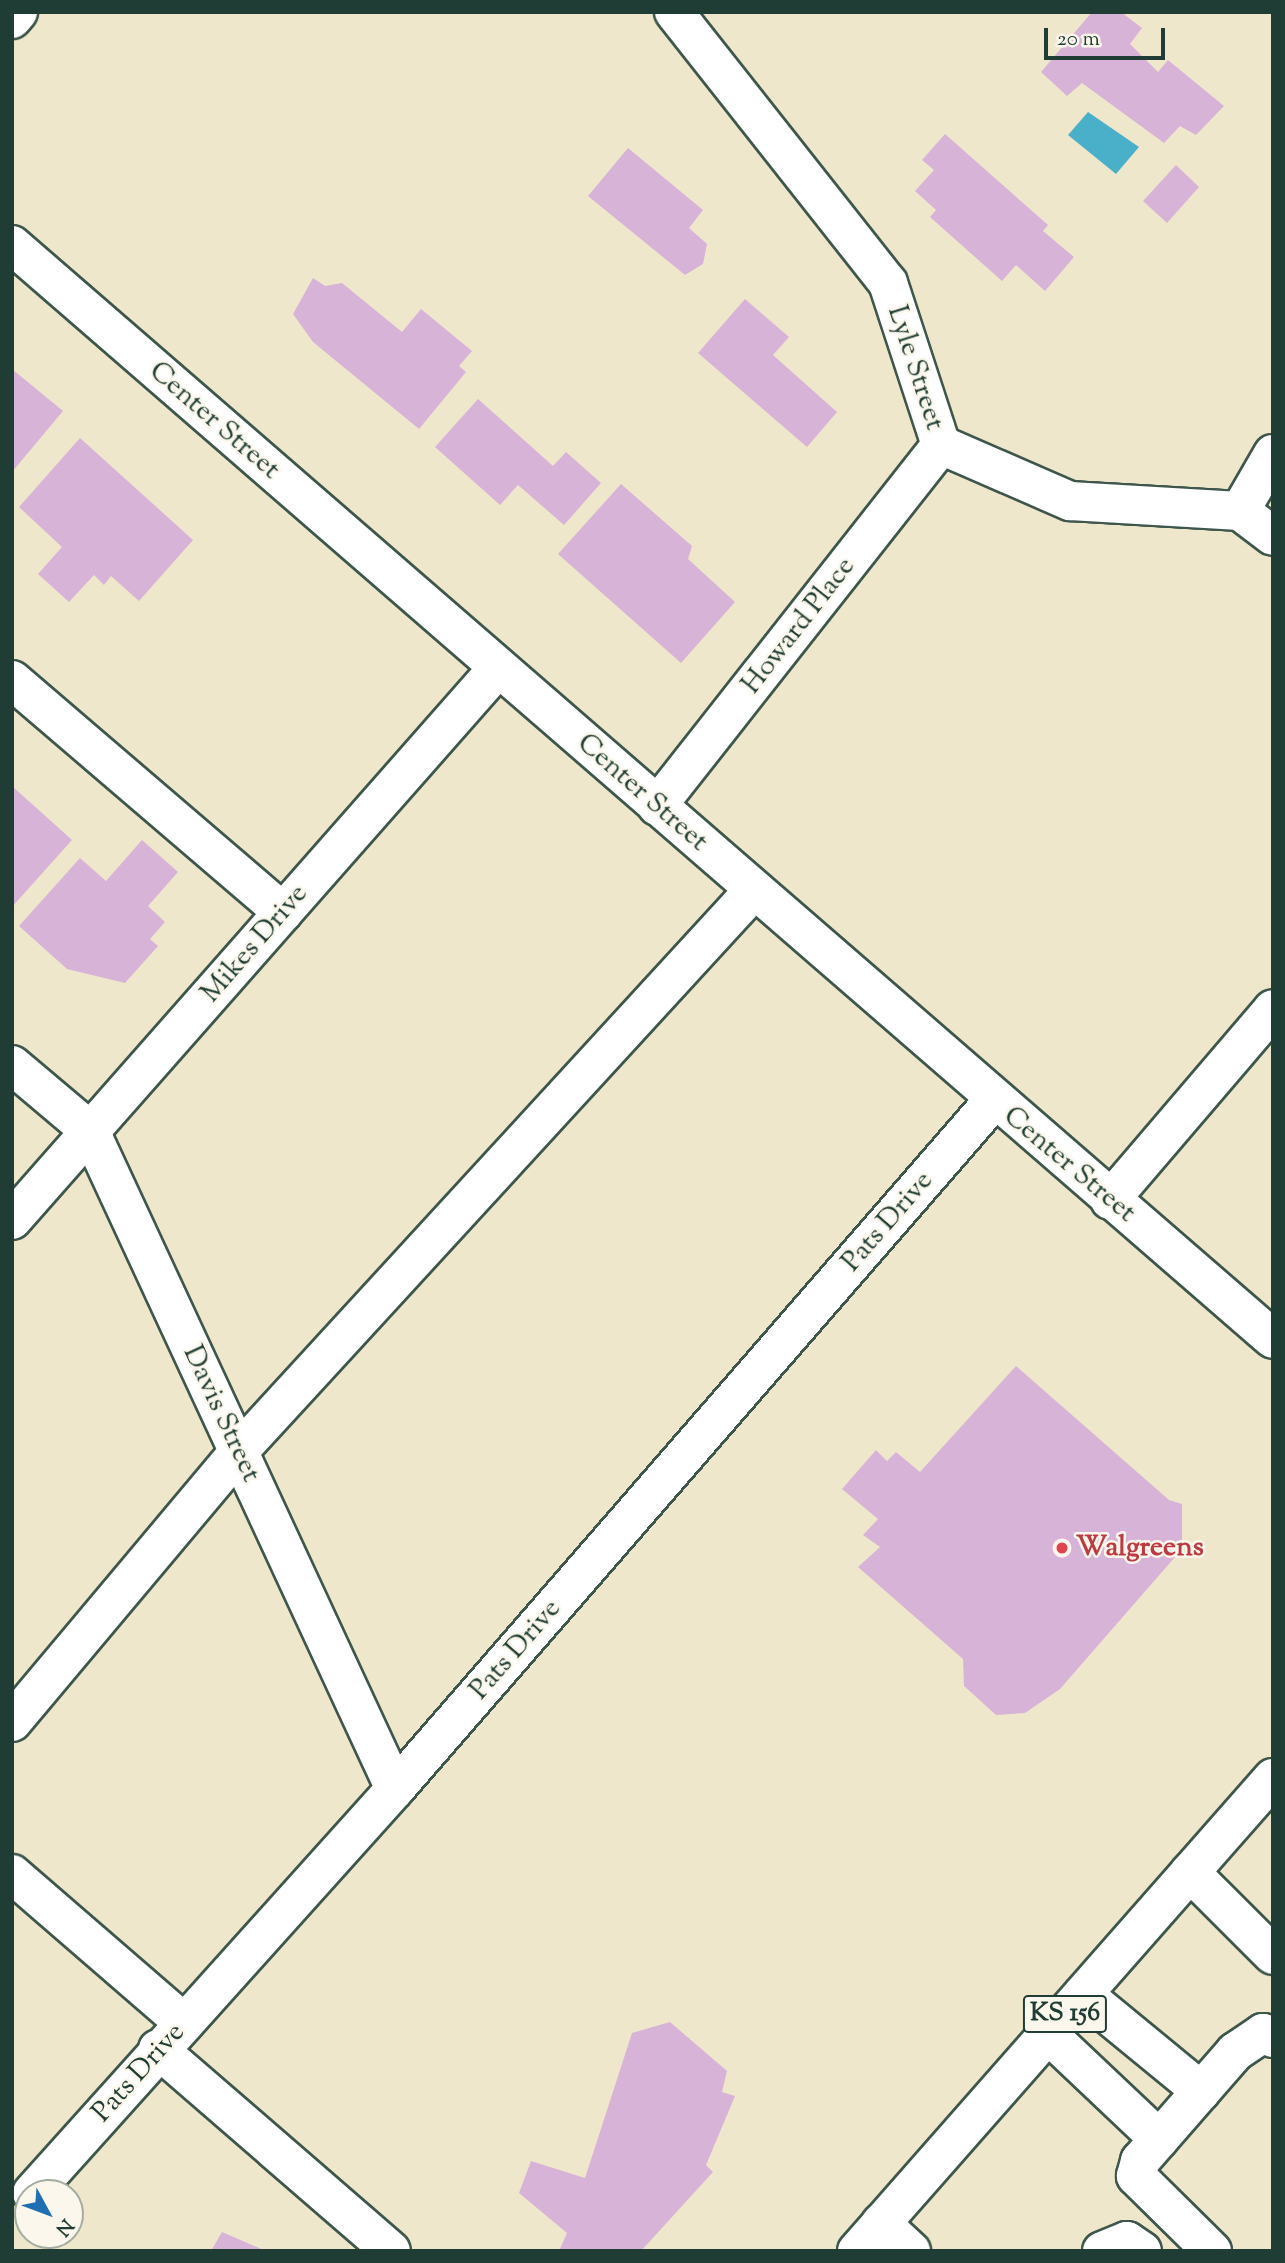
<!DOCTYPE html>
<style>
body{margin:0}
#map{position:relative;width:1285px;height:2263px;overflow:hidden;background:#efe7cb;font-family:"Sorts Mill Goudy",serif}
div>[style]{position:absolute}
.water>*{inset:0;background:#4ab0c9}
.building>*{inset:0;background:#d8b3d8}
.roads{filter:drop-shadow(2px 0 #3e564b) drop-shadow(-2px 0 #3e564b) drop-shadow(0 2px #3e564b) drop-shadow(0 -2px #3e564b)}
.minor>*{height:38px;margin:-19px;padding:0 19px;transform-origin:19px;border-radius:19px;background:#fff}
.major>*{height:38px;margin:-19px;padding:0 19px;transform-origin:19px;border-radius:19px;background:#fff}
.dots>*{width:19px;height:19px;translate:-50% -50%;box-sizing:border-box;border:4px solid #fbf7ec;border-radius:50%}
span{translate:-50% -50%;white-space:nowrap;text-align:center;line-height:1.15;-webkit-text-stroke:5px #fbf7ec;paint-order:stroke}
.shield-label span{padding:2px 5px;background:#fbf7ec;border:2px solid;border-radius:5px;-webkit-text-stroke-width:0}
.shield-label{font-size:26px;color:#1f3d34;font-weight:700}
.street-label{font-size:28px;color:#1f3d34}
.health-label{font-size:28px;color:#be3a42;font-weight:700}
.left{translate:0 -50%;text-align:left}
.frame{position:absolute;inset:0;border:14px solid #1f3d34;pointer-events:none}
.north{position:absolute;left:14px;top:2179px;width:70px;height:70px;box-sizing:border-box;background:#fbf7ec;border:2px solid #a3ada2;border-radius:50%;rotate:131deg;font-size:19px;font-weight:700;line-height:28px;text-align:center;color:#1f3d34}
.north::after{content:'';display:block;margin:auto;width:24px;height:32px;background:#1f6fb2;clip-path:polygon(50% 0,100% 100%,50% 72%,0 100%)}
.scale{position:absolute;left:1044px;top:28px;width:121px;height:32px;box-sizing:border-box;border:4px solid #1f3d34;border-top:0;padding-left:9px;font-size:21px;line-height:24px;white-space:nowrap;color:#1f3d34;-webkit-text-stroke:5px #fbf7ec;paint-order:stroke}
</style>
<div id="map">
<div class="water">
<div style="clip-path:polygon(1088px 112px,1139px 147px,1116px 174px,1068px 135px)"></div>
</div>
<div class="building">
<div style="clip-path:polygon(1092px 12px,1121px 12px,1142px 28px,1130px 44px,1158px 72px,1168px 60px,1224px 106px,1196px 135px,1180px 126px,1164px 143px,1082px 83px,1067px 96px,1041px 72px)"></div>
<div style="clip-path:polygon(945px 134px,1048px 225px,1043px 231px,1074px 257px,1045px 291px,1016px 265px,1002px 281px,930px 217px,936px 210px,915px 191px,934px 170px,922px 160px)"></div>
<div style="clip-path:polygon(628px 148px,703px 210px,689px 228px,707px 244px,703px 264px,685px 275px,588px 196px)"></div>
<div style="clip-path:polygon(1176px 165px,1199px 187px,1167px 223px,1143px 201px)"></div>
<div style="clip-path:polygon(313px 278px,325px 286px,342px 283px,402px 332px,421px 309px,472px 351px,459px 366px,466px 372px,419px 429px,313px 342px,293px 314px)"></div>
<div style="clip-path:polygon(745px 299px,789px 337px,773px 355px,837px 412px,807px 447px,698px 353px)"></div>
<div style="clip-path:polygon(12px 369px,63px 411px,12px 472px)"></div>
<div style="clip-path:polygon(478px 399px,553px 466px,566px 452px,601px 483px,564px 525px,518px 485px,500px 505px,435px 447px)"></div>
<div style="clip-path:polygon(80px 438px,193px 540px,139px 601px,111px 576px,104px 585px,94px 575px,69px 602px,38px 574px,62px 547px,19px 507px)"></div>
<div style="clip-path:polygon(621px 484px,692px 546px,688px 559px,735px 602px,681px 663px,558px 554px)"></div>
<div style="clip-path:polygon(12px 786px,72px 840px,12px 907px)"></div>
<div style="clip-path:polygon(142px 840px,178px 872px,148px 906px,165px 922px,150px 939px,158px 946px,125px 983px,67px 969px,19px 926px,80px 858px,106px 881px)"></div>
<div style="clip-path:polygon(1016px 1366px,1169px 1500px,1182px 1504px,1182px 1549px,1060px 1689px,1025px 1713px,996px 1715px,964px 1686px,963px 1659px,858px 1567px,880px 1547px,863px 1535px,878px 1519px,842px 1489px,876px 1450px,887px 1461px,896px 1452px,920px 1472px)"></div>
<div style="clip-path:polygon(670px 2022px,727px 2071px,722px 2092px,735px 2096px,706px 2165px,713px 2172px,641px 2251px,559px 2251px,567px 2233px,519px 2193px,531px 2161px,585px 2178px,632px 2033px)"></div>
<div style="clip-path:polygon(222px 2232px,266px 2251px,211px 2251px)"></div>
</div>
<div class="roads">
<div class="minor">
<div style="left:674px;top:12px;width:345px;rotate:51.7deg"></div>
<div style="left:888px;top:283px;width:170px;rotate:71.9deg"></div>
<div style="left:941px;top:445px;width:141px;rotate:23.5deg"></div>
<div style="left:1070px;top:501px;width:170px;rotate:3.4deg"></div>
<div style="left:1240px;top:511px;width:41px;rotate:37.1deg"></div>
<div style="left:12px;top:19px;width:9px;rotate:-49deg"></div>
<div style="left:12px;top:245px;width:1669px;rotate:40.94deg"></div>
<div style="left:1240px;top:511px;width:66px;rotate:-59.9deg"></div>
<div style="left:12px;top:680px;width:357px;rotate:40.6deg"></div>
<div style="left:657px;top:806px;width:459px;rotate:-51.8deg"></div>
<div style="left:12px;top:1065px;width:102px;rotate:40.2deg"></div>
<div style="left:90px;top:1131px;width:725px;rotate:65.13deg"></div>
<div style="left:1110px;top:1200px;width:251px;rotate:-49.5deg"></div>
<div style="left:12px;top:1220px;width:735px;rotate:-48.64deg"></div>
<div style="left:12px;top:1722px;width:354px;rotate:-50deg"></div>
<div style="left:239px;top:1451px;width:760px;rotate:-47.45deg"></div>
<div style="left:1190px;top:1872px;width:117px;rotate:45deg"></div>
<div style="left:12px;top:1874px;width:228px;rotate:40.9deg"></div>
<div style="left:1083px;top:1994px;width:153px;rotate:39.4deg"></div>
<div style="left:1048px;top:2034px;width:153px;rotate:43.4deg"></div>
<div style="left:158px;top:2049px;width:308px;rotate:40.9deg"></div>
<div style="left:32px;top:2193px;width:543px;rotate:-48.06deg"></div>
<div style="left:395px;top:1789px;width:912px;rotate:-49deg"></div>
<div style="left:881px;top:2223px;width:41px;rotate:43deg"></div>
<div style="left:1102px;top:2251px;width:27px;rotate:-22deg"></div>
<div style="left:1127px;top:2241px;width:18px;rotate:34deg"></div>
<div style="left:1212px;top:2251px;width:107px;rotate:-135.4deg"></div>
<div style="left:1136px;top:2176px;width:16px;rotate:-75deg"></div>
<div style="left:1140px;top:2161px;width:145px;rotate:-48.9deg"></div>
<div style="left:1235px;top:2052px;width:34px;rotate:-34deg"></div>
<div style="left:1263px;top:2033px;width:11px;rotate:27deg"></div>
</div>
<div class="major">
<div style="left:857px;top:2251px;width:630px;rotate:-48.67deg"></div>
</div>
</div>
<div class="dots">
<div style="left:1062px;top:1548px;background:#e0444e"></div>
</div>
<div class="shield-label">
<span style="left:1065px;top:2014px">KS 156</span>
</div>
<div class="street-label">
<span style="left:915px;top:368px;rotate:72deg">Lyle Street</span>
<span style="left:214px;top:421px;rotate:41deg">Center Street</span>
<span style="left:799px;top:626px;rotate:-52deg">Howard Place</span>
<span style="left:642px;top:793px;rotate:41deg">Center Street</span>
<span style="left:255px;top:944px;rotate:-49deg">Mikes Drive</span>
<span style="left:1069px;top:1165px;rotate:40deg">Center Street</span>
<span style="left:888px;top:1222px;rotate:-49deg">Pats Drive</span>
<span style="left:221px;top:1414px;rotate:65deg">Davis Street</span>
<span style="left:516px;top:1650px;rotate:-49deg">Pats Drive</span>
<span style="left:139px;top:2073px;rotate:-48deg">Pats Drive</span>
</div>
<div class="health-label">
<span class="left" style="left:1076px;top:1548px">Walgreens</span>
</div>
<div class="frame"></div>
<div class="north">N</div>
<div class="scale">20 m</div>
</div>
